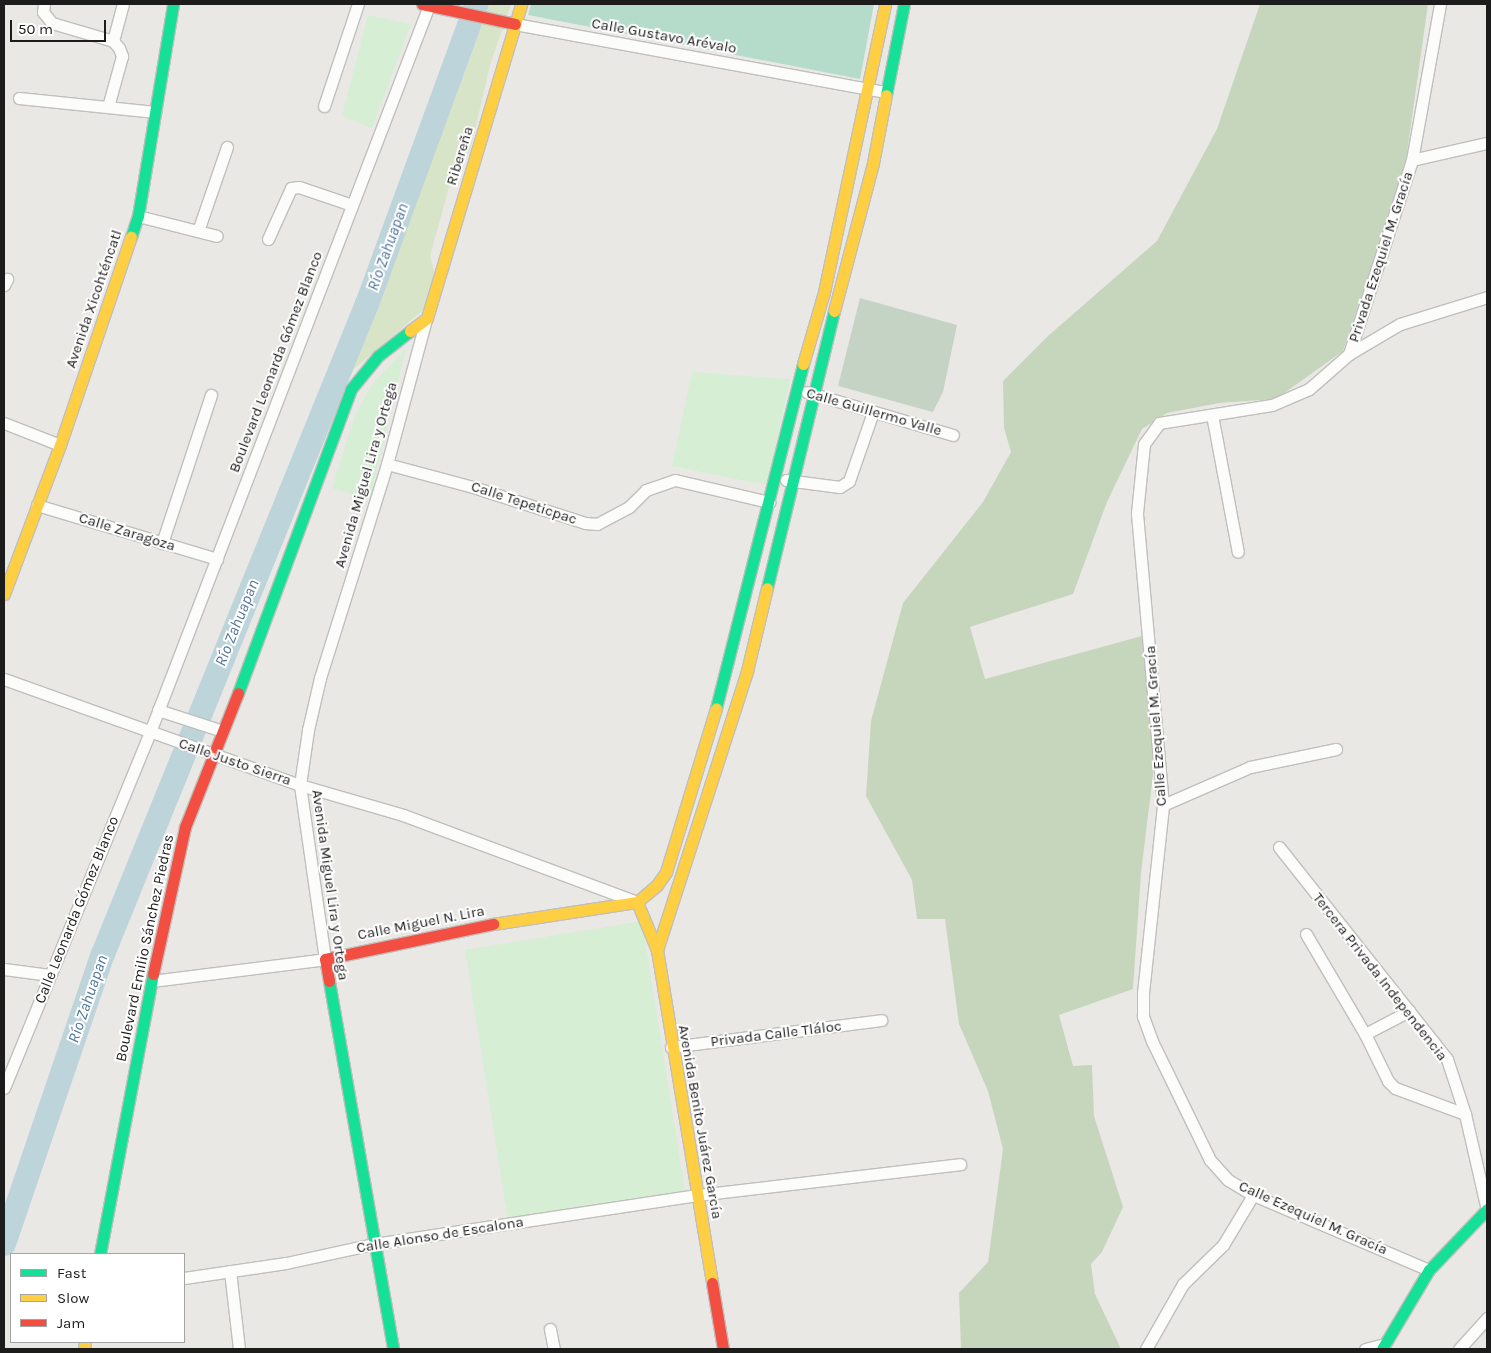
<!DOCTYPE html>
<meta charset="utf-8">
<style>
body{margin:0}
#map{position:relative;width:1491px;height:1353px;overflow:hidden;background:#eae8e5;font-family:Karla,sans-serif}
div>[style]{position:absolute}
.grass>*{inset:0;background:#d7e4c7}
.forest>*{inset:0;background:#c6d6bd}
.cemetery>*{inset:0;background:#c5d3c5}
.park>*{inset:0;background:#d5eed4}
.pitch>*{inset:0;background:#b5dccb}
.river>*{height:24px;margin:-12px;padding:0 12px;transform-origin:12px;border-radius:12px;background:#bcd4da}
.roads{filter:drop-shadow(1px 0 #c0bfbd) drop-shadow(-1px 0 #c0bfbd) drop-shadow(0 1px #c0bfbd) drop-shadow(0 -1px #c0bfbd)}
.street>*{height:11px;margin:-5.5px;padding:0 5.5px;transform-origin:5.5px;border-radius:5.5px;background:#fcfcfb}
.fast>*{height:11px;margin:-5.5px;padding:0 5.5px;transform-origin:5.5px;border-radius:5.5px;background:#16e098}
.slow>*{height:11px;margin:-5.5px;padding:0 5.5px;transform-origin:5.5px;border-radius:5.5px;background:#ffcf43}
.jam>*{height:11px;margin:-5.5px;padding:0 5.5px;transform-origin:5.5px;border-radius:5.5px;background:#f24e42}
span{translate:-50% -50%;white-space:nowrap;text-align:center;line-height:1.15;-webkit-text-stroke:4px #fff;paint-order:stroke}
.street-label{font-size:15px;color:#1c1c1c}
.water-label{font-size:16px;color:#517699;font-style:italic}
.frame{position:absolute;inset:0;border:5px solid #1c1c1c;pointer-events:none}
.legend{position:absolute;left:10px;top:1253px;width:175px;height:90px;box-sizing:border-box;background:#fff;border:1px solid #a4a4a4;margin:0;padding:6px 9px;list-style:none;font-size:15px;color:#1c1c1c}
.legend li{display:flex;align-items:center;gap:10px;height:25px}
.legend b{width:25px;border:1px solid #a4a4a4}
.scale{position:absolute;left:10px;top:20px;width:96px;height:22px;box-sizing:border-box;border:2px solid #1c1c1c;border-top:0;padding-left:6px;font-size:15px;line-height:18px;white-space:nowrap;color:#1c1c1c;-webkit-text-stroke:4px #fff;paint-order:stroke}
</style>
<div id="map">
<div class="grass">
<div style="clip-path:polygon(490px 4px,511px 4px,490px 65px,470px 152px,452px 177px,430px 256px,435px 274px,428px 306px,353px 370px)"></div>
</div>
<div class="forest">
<div style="clip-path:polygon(1260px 4px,1428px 4px,1405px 167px,1343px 351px,1276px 399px,1219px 403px,1167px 413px,1142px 429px,1107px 502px,1073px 594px,970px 627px,985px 679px,1142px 636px,1154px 767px,1141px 873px,1133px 989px,1059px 1015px,1073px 1066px,1092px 1065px,1094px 1116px,1123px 1207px,1102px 1252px,1091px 1264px,1095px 1294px,1121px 1349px,961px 1349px,959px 1293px,988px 1262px,1003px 1149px,988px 1091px,959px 1024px,945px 919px,917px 919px,912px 880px,866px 796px,871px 721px,903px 603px,983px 502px,1011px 452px,1004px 428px,1003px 381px,1048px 336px,1157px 241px,1217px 129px)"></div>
</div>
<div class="cemetery">
<div style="clip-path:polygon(860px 298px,957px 325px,943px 392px,933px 412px,838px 386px)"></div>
</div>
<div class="park">
<div style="clip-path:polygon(368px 15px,411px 24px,372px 128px,342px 116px)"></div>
<div style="clip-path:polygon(406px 348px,370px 499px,332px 488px,355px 415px,371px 386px)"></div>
<div style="clip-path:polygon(692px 372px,790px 379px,767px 485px,672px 466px)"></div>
<div style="clip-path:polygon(642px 921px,685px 1191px,508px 1220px,465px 950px)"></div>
</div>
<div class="pitch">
<div style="clip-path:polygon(531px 4px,874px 4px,860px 79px,528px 15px)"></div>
</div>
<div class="river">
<div style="left:4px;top:1244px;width:306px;rotate:-71.2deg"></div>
<div style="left:103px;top:954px;width:702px;rotate:-67.9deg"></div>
<div style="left:367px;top:304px;width:320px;rotate:-69.9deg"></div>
</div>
<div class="roads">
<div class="street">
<div style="left:44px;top:4px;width:8px;rotate:97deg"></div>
<div style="left:43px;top:12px;width:14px;rotate:51deg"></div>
<div style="left:52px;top:23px;width:64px;rotate:16.4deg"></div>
<div style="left:113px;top:41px;width:9px;rotate:49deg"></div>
<div style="left:119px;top:48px;width:9px;rotate:69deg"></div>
<div style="left:122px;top:56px;width:53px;rotate:105.4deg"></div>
<div style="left:515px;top:24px;width:377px;rotate:10.4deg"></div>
<div style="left:113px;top:41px;width:38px;rotate:-75deg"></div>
<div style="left:19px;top:98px;width:137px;rotate:5.9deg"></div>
<div style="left:324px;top:106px;width:108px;rotate:-71.6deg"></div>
<div style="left:1412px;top:160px;width:77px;rotate:-12.8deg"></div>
<div style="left:138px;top:216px;width:81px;rotate:14.2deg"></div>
<div style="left:198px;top:231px;width:89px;rotate:-71deg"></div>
<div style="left:268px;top:239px;width:56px;rotate:-65.7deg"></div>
<div style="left:291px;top:188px;width:8px;rotate:-7deg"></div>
<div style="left:299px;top:187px;width:56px;rotate:18.8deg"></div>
<div style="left:4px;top:285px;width:7px;rotate:-63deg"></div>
<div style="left:1349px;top:354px;width:204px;rotate:-72deg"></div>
<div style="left:1412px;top:160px;width:158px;rotate:-79.8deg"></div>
<div style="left:807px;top:392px;width:152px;rotate:16.4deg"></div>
<div style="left:1212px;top:415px;width:139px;rotate:79.3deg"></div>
<div style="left:4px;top:423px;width:60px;rotate:21.4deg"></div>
<div style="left:387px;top:464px;width:89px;rotate:15deg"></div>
<div style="left:473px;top:487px;width:118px;rotate:17.8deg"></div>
<div style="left:585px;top:523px;width:12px;rotate:5deg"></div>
<div style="left:597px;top:524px;width:36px;rotate:-28deg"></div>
<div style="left:629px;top:507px;width:24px;rotate:-45deg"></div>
<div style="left:646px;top:490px;width:31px;rotate:-19deg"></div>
<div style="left:675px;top:480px;width:97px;rotate:13.2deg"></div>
<div style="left:786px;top:480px;width:54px;rotate:7.4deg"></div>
<div style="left:840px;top:487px;width:11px;rotate:-34deg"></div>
<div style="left:849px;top:481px;width:73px;rotate:-70.8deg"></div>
<div style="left:37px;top:505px;width:188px;rotate:16.7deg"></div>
<div style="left:162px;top:543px;width:156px;rotate:-71.7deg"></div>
<div style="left:4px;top:679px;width:314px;rotate:19.7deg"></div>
<div style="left:300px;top:785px;width:107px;rotate:16.2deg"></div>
<div style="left:403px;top:815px;width:246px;rotate:20.4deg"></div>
<div style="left:158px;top:710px;width:68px;rotate:17.9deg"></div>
<div style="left:1163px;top:805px;width:95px;rotate:-23.6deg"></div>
<div style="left:1250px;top:767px;width:88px;rotate:-11.8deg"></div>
<div style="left:1279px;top:847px;width:270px;rotate:51.6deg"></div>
<div style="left:1447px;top:1059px;width:58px;rotate:71.9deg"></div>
<div style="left:1465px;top:1114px;width:98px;rotate:77.1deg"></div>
<div style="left:1306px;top:934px;width:116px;rotate:59.5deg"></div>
<div style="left:1365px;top:1034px;width:52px;rotate:63.9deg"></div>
<div style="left:1388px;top:1081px;width:10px;rotate:45deg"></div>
<div style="left:1395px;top:1088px;width:75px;rotate:20.4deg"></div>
<div style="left:4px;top:969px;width:46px;rotate:7.4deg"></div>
<div style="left:152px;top:981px;width:174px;rotate:-7.2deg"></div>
<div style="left:325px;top:959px;width:176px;rotate:-98.2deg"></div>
<div style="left:300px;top:785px;width:56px;rotate:-81.7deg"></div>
<div style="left:308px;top:730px;width:53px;rotate:-77deg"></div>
<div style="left:320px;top:678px;width:224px;rotate:-72.6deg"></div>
<div style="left:387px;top:464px;width:150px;rotate:-74.9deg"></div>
<div style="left:1365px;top:1034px;width:50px;rotate:-27.6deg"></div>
<div style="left:671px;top:1047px;width:212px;rotate:-7.3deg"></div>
<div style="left:4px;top:1088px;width:385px;rotate:-67.7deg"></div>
<div style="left:150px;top:732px;width:779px;rotate:-69deg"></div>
<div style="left:1429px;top:1270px;width:191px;rotate:-156.9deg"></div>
<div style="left:1253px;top:1195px;width:29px;rotate:-149deg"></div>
<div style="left:1228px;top:1180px;width:27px;rotate:-132deg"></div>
<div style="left:1210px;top:1160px;width:132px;rotate:-116deg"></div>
<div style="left:1152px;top:1041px;width:27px;rotate:-110deg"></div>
<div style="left:1143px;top:1016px;width:23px;rotate:-90deg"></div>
<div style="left:1143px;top:993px;width:189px;rotate:-83.9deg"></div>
<div style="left:1163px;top:805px;width:293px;rotate:-95.1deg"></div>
<div style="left:1137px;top:513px;width:69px;rotate:-84.2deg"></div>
<div style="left:1144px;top:444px;width:26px;rotate:-54deg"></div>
<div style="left:1159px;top:423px;width:114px;rotate:-9.1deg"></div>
<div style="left:1272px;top:405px;width:40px;rotate:-23.4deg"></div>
<div style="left:1309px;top:389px;width:53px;rotate:-41.2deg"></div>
<div style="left:1349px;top:354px;width:59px;rotate:-30.5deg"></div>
<div style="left:1400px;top:324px;width:91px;rotate:-17.2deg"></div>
<div style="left:230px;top:1271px;width:79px;rotate:83.4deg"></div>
<div style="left:184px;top:1278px;width:103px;rotate:-8.4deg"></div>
<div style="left:286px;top:1263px;width:89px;rotate:-12.3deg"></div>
<div style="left:373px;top:1244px;width:329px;rotate:-8.6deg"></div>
<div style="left:698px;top:1195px;width:264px;rotate:-6.7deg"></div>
<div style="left:550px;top:1329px;width:20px;rotate:79deg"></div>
<div style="left:1146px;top:1349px;width:75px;rotate:-60.4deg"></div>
<div style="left:1183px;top:1284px;width:56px;rotate:-44.3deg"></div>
<div style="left:1223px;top:1245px;width:58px;rotate:-59deg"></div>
<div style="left:1365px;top:1349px;width:21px;rotate:-14deg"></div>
<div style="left:1459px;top:1349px;width:42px;rotate:-47.9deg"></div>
</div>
<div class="fast">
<div style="left:886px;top:95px;width:93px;rotate:-78.8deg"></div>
<div style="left:131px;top:237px;width:22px;rotate:-72deg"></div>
<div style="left:138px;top:216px;width:215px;rotate:-80.6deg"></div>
<div style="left:767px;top:588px;width:285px;rotate:-76.4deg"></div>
<div style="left:238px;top:693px;width:324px;rotate:-69.6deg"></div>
<div style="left:351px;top:389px;width:43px;rotate:-50.7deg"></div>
<div style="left:378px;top:356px;width:41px;rotate:-38deg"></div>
<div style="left:716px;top:708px;width:355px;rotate:-75.8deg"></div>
<div style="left:329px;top:981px;width:374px;rotate:80.1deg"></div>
<div style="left:100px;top:1254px;width:285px;rotate:-79.3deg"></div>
<div style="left:1382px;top:1349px;width:92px;rotate:-59.3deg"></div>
<div style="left:1429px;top:1270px;width:84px;rotate:-46.4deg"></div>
</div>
<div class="slow">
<div style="left:834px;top:311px;width:153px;rotate:-75.2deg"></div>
<div style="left:873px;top:163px;width:69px;rotate:-79.2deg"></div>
<div style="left:410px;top:331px;width:21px;rotate:-37deg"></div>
<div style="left:427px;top:318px;width:328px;rotate:-73.3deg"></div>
<div style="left:803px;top:364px;width:75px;rotate:-73.7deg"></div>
<div style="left:824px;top:292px;width:294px;rotate:-78deg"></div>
<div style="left:4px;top:594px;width:159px;rotate:-69.4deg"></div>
<div style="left:60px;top:445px;width:220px;rotate:-71.2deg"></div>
<div style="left:637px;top:902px;width:26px;rotate:-40deg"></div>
<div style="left:657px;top:885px;width:16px;rotate:-55deg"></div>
<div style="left:666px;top:872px;width:171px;rotate:-73deg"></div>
<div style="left:637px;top:902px;width:52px;rotate:67.4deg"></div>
<div style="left:657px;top:950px;width:338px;rotate:80.6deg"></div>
<div style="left:493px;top:924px;width:146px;rotate:-8.7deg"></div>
<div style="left:657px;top:950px;width:293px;rotate:-72.1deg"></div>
<div style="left:747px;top:671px;width:85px;rotate:-76.5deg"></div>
<div style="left:84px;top:1349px;width:7px;rotate:-82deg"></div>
</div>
<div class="jam">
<div style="left:422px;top:4px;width:95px;rotate:12.1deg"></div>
<div style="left:153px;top:974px;width:150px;rotate:-77.7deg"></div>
<div style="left:185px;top:827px;width:144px;rotate:-68.4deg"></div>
<div style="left:329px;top:981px;width:22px;rotate:-100deg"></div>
<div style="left:325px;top:959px;width:172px;rotate:-11.8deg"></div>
<div style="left:712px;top:1283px;width:67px;rotate:80.5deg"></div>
</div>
</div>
<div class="street-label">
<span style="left:664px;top:36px;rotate:10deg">Calle Gustavo Arévalo</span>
<span style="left:460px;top:156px;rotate:-73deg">Ribereña</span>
<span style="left:1381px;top:257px;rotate:-72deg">Privada Ezequiel M. Gracía</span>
<span style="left:94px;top:299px;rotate:-71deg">Avenida Xicohténcatl</span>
<span style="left:276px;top:362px;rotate:-69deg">Boulevard Leonarda Gómez Blanco</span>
<span style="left:874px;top:412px;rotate:16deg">Calle Guillermo Valle</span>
<span style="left:366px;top:475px;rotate:-74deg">Avenida Miguel Lira y Ortega</span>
<span style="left:524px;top:503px;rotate:18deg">Calle Tepeticpac</span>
<span style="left:127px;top:532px;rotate:17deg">Calle Zaragoza</span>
<span style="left:1156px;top:726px;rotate:-94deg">Calle Ezequiel M. Gracía</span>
<span style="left:235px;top:762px;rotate:19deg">Calle Justo Sierra</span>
<span style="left:330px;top:885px;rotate:82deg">Avenida Miguel Lira y Ortega</span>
<span style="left:77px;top:910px;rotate:-68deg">Calle Leonarda Gómez Blanco</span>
<span style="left:421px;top:923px;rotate:-11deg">Calle Miguel N. Lira</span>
<span style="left:145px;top:948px;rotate:-78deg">Boulevard Emilio Sánchez Piedras</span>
<span style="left:1380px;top:977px;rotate:52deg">Tercera Privada Independencia</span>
<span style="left:776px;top:1034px;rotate:-7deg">Privada Calle Tláloc</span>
<span style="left:700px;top:1122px;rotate:80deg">Avenida Benito Juárez García</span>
<span style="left:1313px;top:1218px;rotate:24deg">Calle Ezequiel M. Gracía</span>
<span style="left:440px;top:1235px;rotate:-9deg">Calle Alonso de Escalona</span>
</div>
<div class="water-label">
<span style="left:388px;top:247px;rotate:-70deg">Río Zahuapan</span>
<span style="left:237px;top:623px;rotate:-68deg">Río Zahuapan</span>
<span style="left:88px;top:999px;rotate:-71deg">Río Zahuapan</span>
</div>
<div class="frame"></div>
<ul class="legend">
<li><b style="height:6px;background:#16e098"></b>Fast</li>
<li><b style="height:6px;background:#ffcf43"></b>Slow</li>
<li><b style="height:6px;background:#f24e42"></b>Jam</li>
</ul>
<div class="scale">50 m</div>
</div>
